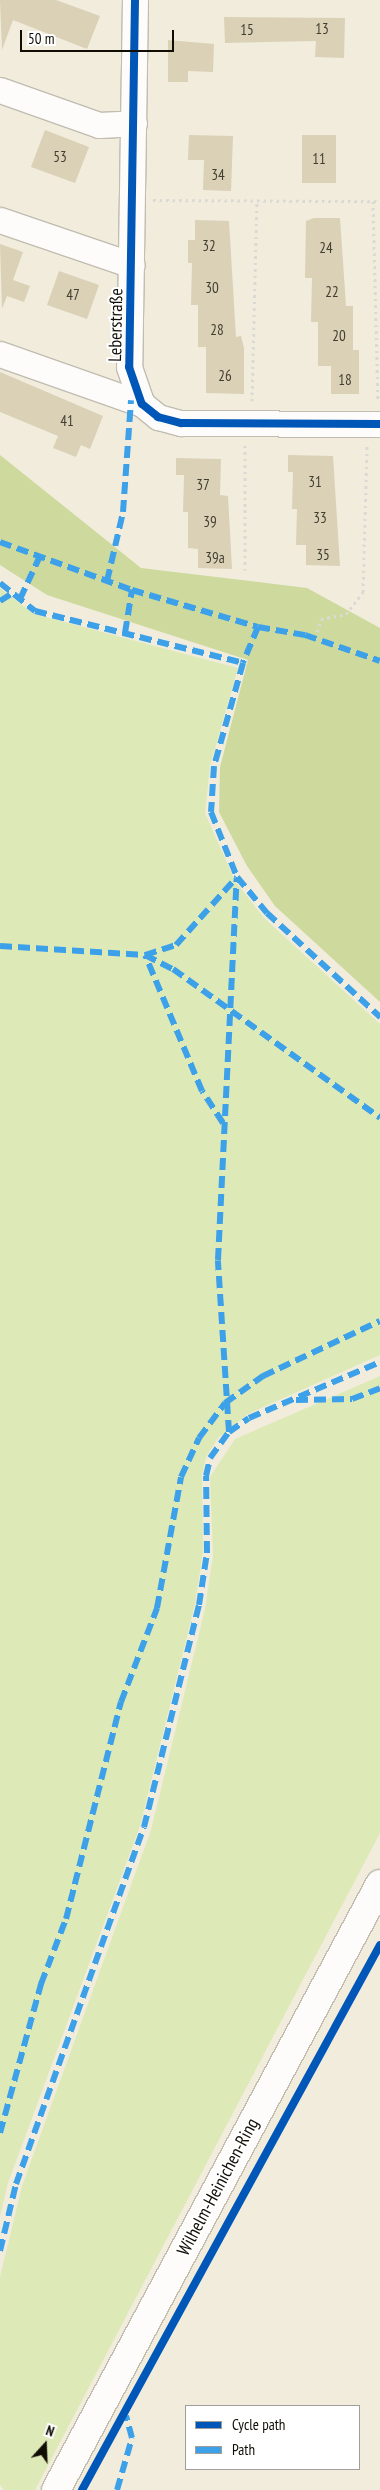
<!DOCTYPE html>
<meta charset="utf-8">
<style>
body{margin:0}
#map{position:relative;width:380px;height:2490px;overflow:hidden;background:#f1ecdc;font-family:"PT Sans Narrow",sans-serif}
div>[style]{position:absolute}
.green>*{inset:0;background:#dee9b8}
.forest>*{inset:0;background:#cdd99d}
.building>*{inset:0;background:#dad1b7}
.path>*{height:3px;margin-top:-1.5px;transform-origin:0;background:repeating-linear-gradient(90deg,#dbd9d4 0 2.5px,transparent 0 6.5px)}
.roads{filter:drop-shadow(1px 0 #c1bdb1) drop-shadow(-1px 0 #c1bdb1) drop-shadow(0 1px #c1bdb1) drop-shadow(0 -1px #c1bdb1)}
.minor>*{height:25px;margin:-12.5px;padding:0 12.5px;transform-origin:12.5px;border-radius:12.5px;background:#fdfcfa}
.major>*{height:28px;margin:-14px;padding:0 14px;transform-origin:14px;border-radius:14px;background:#fdfcfa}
.quiet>*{height:6px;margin-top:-3px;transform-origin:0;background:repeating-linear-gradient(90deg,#3da1e9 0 12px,transparent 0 18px)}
.cycleway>*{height:8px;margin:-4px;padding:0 4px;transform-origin:4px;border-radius:4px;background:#0057b8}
span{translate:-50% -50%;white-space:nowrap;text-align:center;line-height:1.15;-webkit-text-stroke:4px #fff;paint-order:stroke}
.number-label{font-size:15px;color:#423e31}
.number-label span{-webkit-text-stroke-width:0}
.street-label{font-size:18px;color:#100d04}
.legend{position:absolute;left:185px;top:2405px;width:175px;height:65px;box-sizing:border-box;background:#fff;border:1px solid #9f9e9b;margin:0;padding:6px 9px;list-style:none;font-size:15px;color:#100d04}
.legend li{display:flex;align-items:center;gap:10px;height:25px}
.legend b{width:25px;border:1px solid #9f9e9b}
.north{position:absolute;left:20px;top:2420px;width:50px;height:50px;-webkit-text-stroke:4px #fff;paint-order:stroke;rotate:20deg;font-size:14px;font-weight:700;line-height:20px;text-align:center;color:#100d04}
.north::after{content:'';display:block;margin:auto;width:18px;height:22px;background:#100d04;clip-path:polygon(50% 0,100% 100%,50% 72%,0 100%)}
.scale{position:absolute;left:20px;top:30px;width:154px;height:22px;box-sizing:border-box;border:2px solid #100d04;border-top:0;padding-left:6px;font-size:15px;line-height:18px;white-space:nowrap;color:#100d04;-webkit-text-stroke:4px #fff;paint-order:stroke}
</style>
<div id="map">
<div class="green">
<div style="clip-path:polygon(0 588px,34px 614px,238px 668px,210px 766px,205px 813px,235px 881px,264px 918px,380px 1024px,380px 1355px,248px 1414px,218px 1438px,206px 1457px,202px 1475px,203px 1552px,195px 1604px,140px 1826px,8px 2183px,0 2217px)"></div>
<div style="clip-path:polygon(380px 1376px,380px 1833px,35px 2490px,4px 2490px,0 2485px,0 2277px,22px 2186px,151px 1830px,205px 1609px,213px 1555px,210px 1477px,235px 1439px)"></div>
</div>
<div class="forest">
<div style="clip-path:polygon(0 455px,141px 568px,307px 588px,380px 628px,380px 1002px,275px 906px,247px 866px,219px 812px,220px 767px,248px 660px,47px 595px,0 565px)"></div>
</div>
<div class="building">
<div style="clip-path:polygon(0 0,56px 0,100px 16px,87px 49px,13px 20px,2px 50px)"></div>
<div style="clip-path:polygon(224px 17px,345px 18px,344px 58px,315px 57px,316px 41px,225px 43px)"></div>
<div style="clip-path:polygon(168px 40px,214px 44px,213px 72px,188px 71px,188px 82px,168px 82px)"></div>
<div style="clip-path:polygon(45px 130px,89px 147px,75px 183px,31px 167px)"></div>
<div style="clip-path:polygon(189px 135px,233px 136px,231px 191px,203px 190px,204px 160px,188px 160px)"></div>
<div style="clip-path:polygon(302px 135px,336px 135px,336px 183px,302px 183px)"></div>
<div style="clip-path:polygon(314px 218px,340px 218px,346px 306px,353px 306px,353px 350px,359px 350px,359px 394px,331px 394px,331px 366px,318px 366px,318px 322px,311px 322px,312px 278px,305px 278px,306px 221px)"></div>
<div style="clip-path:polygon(195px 220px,229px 221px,236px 337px,241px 336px,244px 348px,244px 394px,206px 393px,206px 347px,198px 347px,198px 305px,191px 305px,192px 263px,188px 263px,188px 240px,195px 240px)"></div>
<div style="clip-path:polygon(0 244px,23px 252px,13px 280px,30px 286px,24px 302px,7px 296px,2px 309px)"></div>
<div style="clip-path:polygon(59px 271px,99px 285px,87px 319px,47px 305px)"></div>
<div style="clip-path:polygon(0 372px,103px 416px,90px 449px,81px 445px,76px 457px,53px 448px,58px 436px,0 412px)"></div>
<div style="clip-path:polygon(288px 455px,333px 456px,340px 566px,306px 565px,306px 545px,296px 545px,297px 509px,292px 509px,293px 472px,288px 472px)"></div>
<div style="clip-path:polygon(176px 458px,221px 459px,220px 495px,228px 496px,232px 569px,198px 568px,198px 549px,188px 548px,188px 512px,183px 512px,184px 475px,176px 475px)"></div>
</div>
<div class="path">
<div style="left:153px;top:200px;width:227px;rotate:0.3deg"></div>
<div style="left:373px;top:201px;width:200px;rotate:88.6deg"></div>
<div style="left:252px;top:401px;width:198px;rotate:-88.6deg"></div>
<div style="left:245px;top:445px;width:125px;rotate:90deg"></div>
<div style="left:315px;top:638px;width:20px;rotate:-72deg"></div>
<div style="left:321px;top:619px;width:25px;rotate:-11deg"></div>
<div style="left:346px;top:614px;width:28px;rotate:-52deg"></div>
<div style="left:363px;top:592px;width:147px;rotate:-88.4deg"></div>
</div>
<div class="roads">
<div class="minor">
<div style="left:135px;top:0;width:367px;rotate:90.9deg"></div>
<div style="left:129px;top:367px;width:39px;rotate:71deg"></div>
<div style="left:142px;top:404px;width:21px;rotate:39deg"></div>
<div style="left:158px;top:417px;width:24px;rotate:15deg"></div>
<div style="left:181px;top:423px;width:199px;rotate:0.3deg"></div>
<div style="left:0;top:90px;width:105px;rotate:19.5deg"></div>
<div style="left:99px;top:125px;width:35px;rotate:-3deg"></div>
<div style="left:0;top:220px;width:139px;rotate:18.8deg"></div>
<div style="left:0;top:354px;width:151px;rotate:19.4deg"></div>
</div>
<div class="major">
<div style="left:56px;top:2490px;width:687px;rotate:-61.87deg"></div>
</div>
</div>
<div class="quiet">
<div style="left:0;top:542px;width:140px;rotate:20deg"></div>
<div style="left:132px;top:590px;width:131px;rotate:16.4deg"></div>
<div style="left:258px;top:627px;width:39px;rotate:113deg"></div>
<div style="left:107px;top:581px;width:71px;rotate:-76.9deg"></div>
<div style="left:123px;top:512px;width:112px;rotate:-85.9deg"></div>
<div style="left:0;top:583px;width:45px;rotate:38.7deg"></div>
<div style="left:35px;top:611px;width:214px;rotate:14deg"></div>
<div style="left:243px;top:663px;width:107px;rotate:105.7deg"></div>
<div style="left:214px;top:766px;width:46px;rotate:93.7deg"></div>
<div style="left:211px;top:812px;width:70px;rotate:68.2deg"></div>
<div style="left:237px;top:877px;width:47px;rotate:50.2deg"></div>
<div style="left:267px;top:913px;width:154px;rotate:42.6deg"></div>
<div style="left:20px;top:599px;width:47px;rotate:-65.1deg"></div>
<div style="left:0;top:601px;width:15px;rotate:-32deg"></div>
<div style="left:258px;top:627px;width:48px;rotate:9.7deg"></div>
<div style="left:305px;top:635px;width:79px;rotate:19.1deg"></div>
<div style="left:125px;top:633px;width:44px;rotate:-80.8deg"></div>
<div style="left:0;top:946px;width:145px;rotate:3.6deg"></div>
<div style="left:145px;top:955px;width:31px;rotate:27deg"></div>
<div style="left:173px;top:969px;width:255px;rotate:35.7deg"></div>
<div style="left:223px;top:1123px;width:38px;rotate:-123deg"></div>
<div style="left:202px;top:1091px;width:147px;rotate:-112.7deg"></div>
<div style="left:145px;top:955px;width:33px;rotate:-18deg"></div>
<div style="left:176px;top:945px;width:91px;rotate:-48.1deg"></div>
<div style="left:296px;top:1400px;width:56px;rotate:-1deg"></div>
<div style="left:352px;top:1399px;width:30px;rotate:-21deg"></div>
<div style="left:229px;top:1432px;width:172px;rotate:-93.7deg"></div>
<div style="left:218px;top:1260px;width:383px;rotate:-87.2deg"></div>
<div style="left:0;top:2133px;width:155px;rotate:-74.6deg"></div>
<div style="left:41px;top:1984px;width:70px;rotate:-69deg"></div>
<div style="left:66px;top:1919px;width:224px;rotate:-75.8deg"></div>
<div style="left:121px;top:1702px;width:101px;rotate:-69deg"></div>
<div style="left:157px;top:1608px;width:133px;rotate:-79.6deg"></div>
<div style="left:181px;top:1477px;width:43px;rotate:-65.2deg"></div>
<div style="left:199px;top:1438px;width:44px;rotate:-53.4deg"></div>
<div style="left:225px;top:1403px;width:47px;rotate:-35.4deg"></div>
<div style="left:263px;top:1376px;width:129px;rotate:-25.2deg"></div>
<div style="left:0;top:2251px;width:69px;rotate:-76.6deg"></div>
<div style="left:16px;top:2184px;width:379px;rotate:-70.3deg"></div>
<div style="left:144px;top:1827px;width:229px;rotate:-76.1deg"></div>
<div style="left:199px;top:1605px;width:53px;rotate:-81.3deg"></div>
<div style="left:207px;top:1553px;width:77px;rotate:-90.7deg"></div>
<div style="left:206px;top:1476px;width:18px;rotate:-77deg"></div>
<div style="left:210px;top:1458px;width:32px;rotate:-54deg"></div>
<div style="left:229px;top:1432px;width:24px;rotate:-35deg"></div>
<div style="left:249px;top:1418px;width:142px;rotate:-23.1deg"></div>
<div style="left:117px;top:2490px;width:54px;rotate:-73.9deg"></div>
<div style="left:132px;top:2438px;width:23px;rotate:-105deg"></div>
</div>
<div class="cycleway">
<div style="left:135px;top:0;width:367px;rotate:90.9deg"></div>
<div style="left:129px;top:367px;width:39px;rotate:71deg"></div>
<div style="left:142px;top:404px;width:21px;rotate:39deg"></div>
<div style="left:158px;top:417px;width:24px;rotate:15deg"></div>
<div style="left:181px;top:423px;width:199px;rotate:0.3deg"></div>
<div style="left:82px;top:2490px;width:621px;rotate:-61.33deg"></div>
</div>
<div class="number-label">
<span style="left:322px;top:29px">13</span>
<span style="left:247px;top:30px">15</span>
<span style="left:60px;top:157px">53</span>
<span style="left:319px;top:159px">11</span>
<span style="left:218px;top:175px">34</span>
<span style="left:209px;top:246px">32</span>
<span style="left:326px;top:248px">24</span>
<span style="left:212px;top:288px">30</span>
<span style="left:332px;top:292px">22</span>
<span style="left:73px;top:295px">47</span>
<span style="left:217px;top:330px">28</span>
<span style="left:339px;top:336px">20</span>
<span style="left:225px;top:376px">26</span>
<span style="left:345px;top:380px">18</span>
<span style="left:67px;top:421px">41</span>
<span style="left:315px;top:482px">31</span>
<span style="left:203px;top:485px">37</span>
<span style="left:320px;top:518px">33</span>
<span style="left:210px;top:522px">39</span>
<span style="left:323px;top:555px">35</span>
<span style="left:215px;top:558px">39a</span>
</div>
<div class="street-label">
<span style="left:116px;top:325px;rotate:-89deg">Leberstraße</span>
<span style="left:218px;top:2187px;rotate:-62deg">Wilhelm-Heinichen-Ring</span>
</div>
<ul class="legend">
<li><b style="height:6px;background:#0057b8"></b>Cycle path</li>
<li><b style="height:6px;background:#3da1e9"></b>Path</li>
</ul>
<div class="north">N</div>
<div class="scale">50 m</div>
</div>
